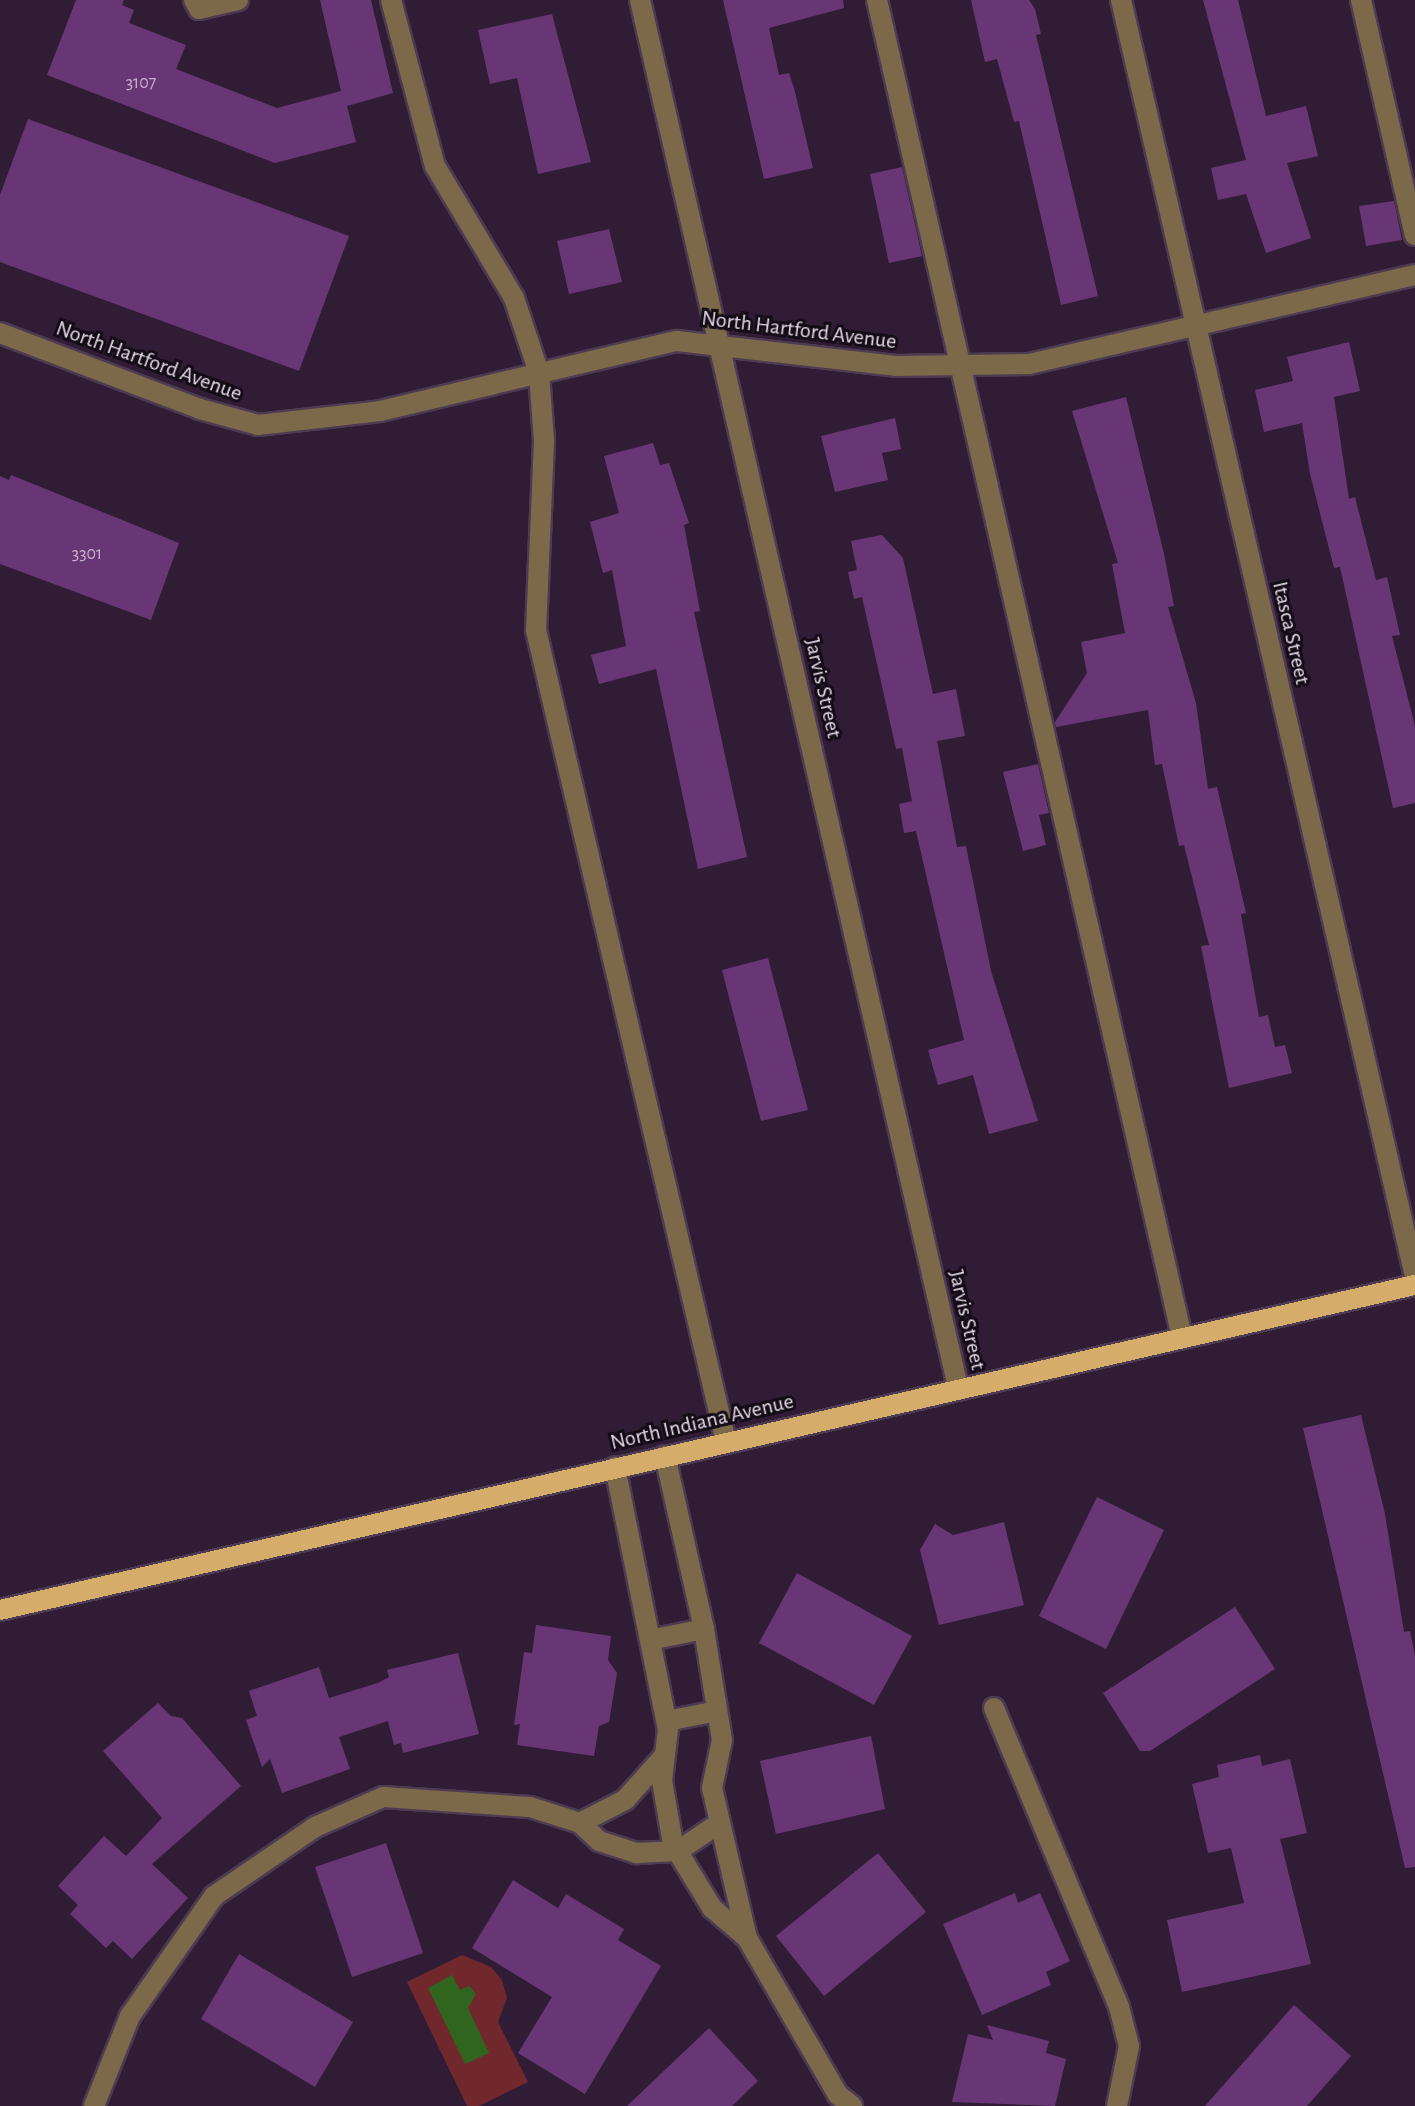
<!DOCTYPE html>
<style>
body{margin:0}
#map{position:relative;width:1415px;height:2106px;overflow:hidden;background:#301d35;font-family:"Alegreya Sans",sans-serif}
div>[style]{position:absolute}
.green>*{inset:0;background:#71282d}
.water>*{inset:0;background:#306520}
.building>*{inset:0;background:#693675}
.roads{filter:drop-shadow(2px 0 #4d3b52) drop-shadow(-2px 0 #4d3b52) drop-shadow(0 2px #4d3b52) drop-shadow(0 -2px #4d3b52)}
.minor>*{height:20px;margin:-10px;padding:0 10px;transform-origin:10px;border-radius:10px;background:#7c694a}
.major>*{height:20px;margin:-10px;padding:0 10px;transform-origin:10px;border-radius:10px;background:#d5ac69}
span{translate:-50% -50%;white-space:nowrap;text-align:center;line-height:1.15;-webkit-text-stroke:6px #130b15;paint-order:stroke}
.number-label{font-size:18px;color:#c6b0cb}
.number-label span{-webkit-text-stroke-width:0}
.street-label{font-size:22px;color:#e5d8e8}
</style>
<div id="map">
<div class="green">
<div style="clip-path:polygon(462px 1955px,491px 1967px,502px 1980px,507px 1998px,498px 2022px,528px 2082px,479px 2106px,467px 2106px,407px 1982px)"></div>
</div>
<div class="water">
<div style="clip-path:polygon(452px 1975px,460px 1990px,469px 1986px,476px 1994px,468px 2008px,489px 2053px,465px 2064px,428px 1988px)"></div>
</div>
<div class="building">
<div style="clip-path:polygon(76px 0,124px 0,122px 5px,134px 10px,129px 23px,186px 45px,176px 69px,277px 108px,341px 91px,320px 0,371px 0,393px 93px,347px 106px,356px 142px,275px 163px,47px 75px)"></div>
<div style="clip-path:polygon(723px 0,843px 0,844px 8px,769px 28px,779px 75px,789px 73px,794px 88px,813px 168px,764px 179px)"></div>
<div style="clip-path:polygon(971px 0,1029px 0,1035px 9px,1041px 34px,1036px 35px,1098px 296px,1061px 305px,1019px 121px,1014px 122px,997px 59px,985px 62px)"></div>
<div style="clip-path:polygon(1203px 0,1238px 0,1266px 116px,1306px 106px,1318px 156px,1287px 163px,1311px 238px,1266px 253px,1246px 194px,1218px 200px,1211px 168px,1246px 160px)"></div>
<div style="clip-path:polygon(552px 14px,591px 162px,538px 174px,517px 78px,490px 84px,478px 30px)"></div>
<div style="clip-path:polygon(28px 119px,349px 236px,299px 371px,0 262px,0 195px)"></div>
<div style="clip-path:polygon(902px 167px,922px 256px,889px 263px,870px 174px)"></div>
<div style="clip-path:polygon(1394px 201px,1402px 240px,1366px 246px,1359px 206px)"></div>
<div style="clip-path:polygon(609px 229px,622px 282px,569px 294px,557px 241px)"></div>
<div style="clip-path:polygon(1349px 342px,1360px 391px,1334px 397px,1349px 499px,1355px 497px,1376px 580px,1387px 577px,1400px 635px,1392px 636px,1415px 726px,1415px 803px,1393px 808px,1340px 567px,1334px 568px,1310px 474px,1302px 423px,1264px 432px,1255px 390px,1293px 381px,1287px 357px)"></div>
<div style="clip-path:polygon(1126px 397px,1164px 554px,1174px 606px,1168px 607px,1196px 703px,1208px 789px,1217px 787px,1246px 913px,1241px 914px,1259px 1017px,1268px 1015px,1275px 1047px,1285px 1045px,1292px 1073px,1229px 1088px,1201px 946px,1209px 945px,1184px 845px,1179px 846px,1162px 764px,1155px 765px,1148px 710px,1056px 727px,1055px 722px,1087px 673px,1081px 642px,1125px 633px,1112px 564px,1118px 563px,1072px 411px)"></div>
<div style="clip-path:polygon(895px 418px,901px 449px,882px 453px,888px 480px,835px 492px,821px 436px)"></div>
<div style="clip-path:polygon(653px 443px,660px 465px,669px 463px,689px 523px,684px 525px,700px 611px,694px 612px,747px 857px,698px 869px,656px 669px,599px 684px,591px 655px,626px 646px,612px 570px,603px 573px,590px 522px,619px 513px,604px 456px)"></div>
<div style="clip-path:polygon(11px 475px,179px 543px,151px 620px,0 564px,0 476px,9px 480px)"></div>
<div style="clip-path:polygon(882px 535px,903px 558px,933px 694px,956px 689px,965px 736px,937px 741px,957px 847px,966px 846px,991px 971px,1038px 1121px,989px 1134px,973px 1075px,938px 1085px,928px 1050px,964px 1040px,916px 831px,904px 833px,899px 804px,912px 801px,902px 748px,896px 749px,862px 597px,854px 599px,848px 572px,857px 570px,851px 541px)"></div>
<div style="clip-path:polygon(1038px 764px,1049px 813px,1039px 815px,1046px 845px,1023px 851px,1003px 772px)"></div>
<div style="clip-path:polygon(768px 958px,808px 1110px,761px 1121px,722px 970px)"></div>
<div style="clip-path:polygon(1361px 1415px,1385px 1514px,1404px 1632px,1410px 1631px,1415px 1655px,1415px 1867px,1405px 1868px,1303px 1428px)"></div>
<div style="clip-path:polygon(1097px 1497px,1164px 1530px,1106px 1649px,1039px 1616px)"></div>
<div style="clip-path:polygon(1004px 1522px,1024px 1605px,939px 1625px,920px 1550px,935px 1524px,953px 1535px)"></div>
<div style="clip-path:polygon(797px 1573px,912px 1636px,874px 1705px,759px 1643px)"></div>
<div style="clip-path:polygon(1235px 1607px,1275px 1669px,1150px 1751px,1140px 1751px,1103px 1693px)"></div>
<div style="clip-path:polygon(536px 1625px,611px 1636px,608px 1660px,617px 1673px,609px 1722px,599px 1726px,594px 1756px,517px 1745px,520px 1724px,514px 1725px,524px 1652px,532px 1653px)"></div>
<div style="clip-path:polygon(458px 1653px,479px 1734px,403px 1753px,401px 1743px,394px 1745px,388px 1721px,339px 1737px,350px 1769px,282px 1793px,270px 1759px,262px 1767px,246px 1720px,257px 1716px,249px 1691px,319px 1667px,329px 1698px,378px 1683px,389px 1677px,387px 1670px)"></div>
<div style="clip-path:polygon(158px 1703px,171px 1716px,182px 1718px,241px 1786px,152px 1864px,188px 1898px,132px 1959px,113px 1941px,106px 1948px,70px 1914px,78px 1905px,58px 1886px,104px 1836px,126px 1856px,162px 1818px,103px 1751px)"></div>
<div style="clip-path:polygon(871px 1736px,885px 1809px,776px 1834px,760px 1761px)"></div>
<div style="clip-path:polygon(1260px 1755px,1262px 1766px,1290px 1759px,1307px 1833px,1280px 1839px,1311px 1964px,1182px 1992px,1167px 1920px,1244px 1903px,1231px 1848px,1208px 1853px,1192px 1784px,1219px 1777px,1217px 1765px)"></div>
<div style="clip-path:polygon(386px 1843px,423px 1953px,352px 1977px,315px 1867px)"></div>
<div style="clip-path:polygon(878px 1853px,926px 1912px,824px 1996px,776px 1936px)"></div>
<div style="clip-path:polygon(513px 1880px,558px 1908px,566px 1894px,624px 1929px,618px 1940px,661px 1966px,585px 2094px,518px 2053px,552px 1997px,472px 1948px)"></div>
<div style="clip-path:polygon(1015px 1893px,1018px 1903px,1040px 1893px,1070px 1961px,1046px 1972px,1051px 1985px,982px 2015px,943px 1924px)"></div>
<div style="clip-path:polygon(239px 1954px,353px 2022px,315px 2087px,201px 2019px)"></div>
<div style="clip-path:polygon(1294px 2005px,1351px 2056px,1307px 2106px,1205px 2106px)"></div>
<div style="clip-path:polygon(987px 2025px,1049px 2041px,1046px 2053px,1066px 2059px,1055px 2106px,952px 2102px,968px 2034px,993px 2040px)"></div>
<div style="clip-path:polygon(709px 2028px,758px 2081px,732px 2106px,627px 2106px)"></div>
</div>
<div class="roads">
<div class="minor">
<div style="left:194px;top:0;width:10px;rotate:61deg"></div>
<div style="left:199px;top:9px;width:40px;rotate:-13deg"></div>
<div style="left:391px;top:0;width:172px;rotate:75.2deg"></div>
<div style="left:435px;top:166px;width:154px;rotate:59.1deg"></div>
<div style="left:514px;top:298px;width:79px;rotate:71.6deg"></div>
<div style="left:539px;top:373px;width:68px;rotate:85.8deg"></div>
<div style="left:544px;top:441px;width:189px;rotate:92.4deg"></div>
<div style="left:536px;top:630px;width:834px;rotate:76.83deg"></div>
<div style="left:640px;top:0;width:1423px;rotate:77.09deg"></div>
<div style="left:877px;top:0;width:1371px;rotate:77.15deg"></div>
<div style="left:1121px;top:0;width:1309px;rotate:77.03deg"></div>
<div style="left:1361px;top:0;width:241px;rotate:77.1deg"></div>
<div style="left:0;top:333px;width:214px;rotate:20.8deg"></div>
<div style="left:200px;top:409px;width:60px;rotate:15.4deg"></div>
<div style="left:258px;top:425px;width:123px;rotate:-6.5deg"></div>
<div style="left:380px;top:411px;width:305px;rotate:-13.3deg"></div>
<div style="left:677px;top:341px;width:220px;rotate:6.5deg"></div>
<div style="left:896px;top:366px;width:133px;rotate:-0.9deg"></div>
<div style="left:1029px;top:364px;width:396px;rotate:-13deg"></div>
<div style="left:665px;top:1456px;width:177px;rotate:77.3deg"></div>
<div style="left:704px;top:1629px;width:112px;rotate:80.8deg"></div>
<div style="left:722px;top:1740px;width:49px;rotate:101.8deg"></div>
<div style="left:712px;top:1788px;width:154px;rotate:76.9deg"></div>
<div style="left:747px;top:1938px;width:181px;rotate:59.9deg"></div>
<div style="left:838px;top:2095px;width:18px;rotate:38deg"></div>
<div style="left:615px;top:1467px;width:267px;rotate:78.6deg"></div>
<div style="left:668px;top:1729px;width:52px;rotate:96.6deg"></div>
<div style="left:662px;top:1781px;width:64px;rotate:80.1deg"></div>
<div style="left:673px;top:1844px;width:75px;rotate:58.6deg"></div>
<div style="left:712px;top:1908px;width:46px;rotate:40.6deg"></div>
<div style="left:650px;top:1640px;width:55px;rotate:-11.5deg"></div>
<div style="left:994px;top:1708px;width:324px;rotate:67.3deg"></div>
<div style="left:1119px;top:2007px;width:40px;rotate:75.6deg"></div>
<div style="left:1129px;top:2046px;width:61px;rotate:101.3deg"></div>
<div style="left:667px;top:1721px;width:51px;rotate:-11.3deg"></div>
<div style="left:580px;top:1823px;width:51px;rotate:-27.1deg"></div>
<div style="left:625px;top:1800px;width:60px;rotate:-48.4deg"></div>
<div style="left:94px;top:2106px;width:97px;rotate:-68.2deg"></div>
<div style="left:130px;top:2016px;width:146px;rotate:-55deg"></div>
<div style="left:214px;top:1896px;width:122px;rotate:-34.3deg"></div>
<div style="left:315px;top:1827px;width:74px;rotate:-23.8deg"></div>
<div style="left:383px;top:1797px;width:147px;rotate:3.9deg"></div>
<div style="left:530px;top:1807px;width:52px;rotate:17.7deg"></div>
<div style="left:580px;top:1823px;width:26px;rotate:43deg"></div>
<div style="left:599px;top:1841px;width:40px;rotate:18deg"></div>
<div style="left:637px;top:1853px;width:41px;rotate:-2.8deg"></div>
<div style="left:678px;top:1851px;width:48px;rotate:-34deg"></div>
</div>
<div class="major">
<div style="left:0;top:1610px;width:1452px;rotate:-12.94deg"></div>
</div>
</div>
<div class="number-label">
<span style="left:141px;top:83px">3107</span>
<span style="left:87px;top:554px">3301</span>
</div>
<div class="street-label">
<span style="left:799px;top:330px;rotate:7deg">North Hartford Avenue</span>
<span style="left:149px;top:361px;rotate:20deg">North Hartford Avenue</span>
<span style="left:1291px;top:633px;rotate:77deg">Itasca Street</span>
<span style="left:823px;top:688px;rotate:77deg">Jarvis Street</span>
<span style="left:967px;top:1320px;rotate:77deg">Jarvis Street</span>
<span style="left:702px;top:1422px;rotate:-13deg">North Indiana Avenue</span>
</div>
</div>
